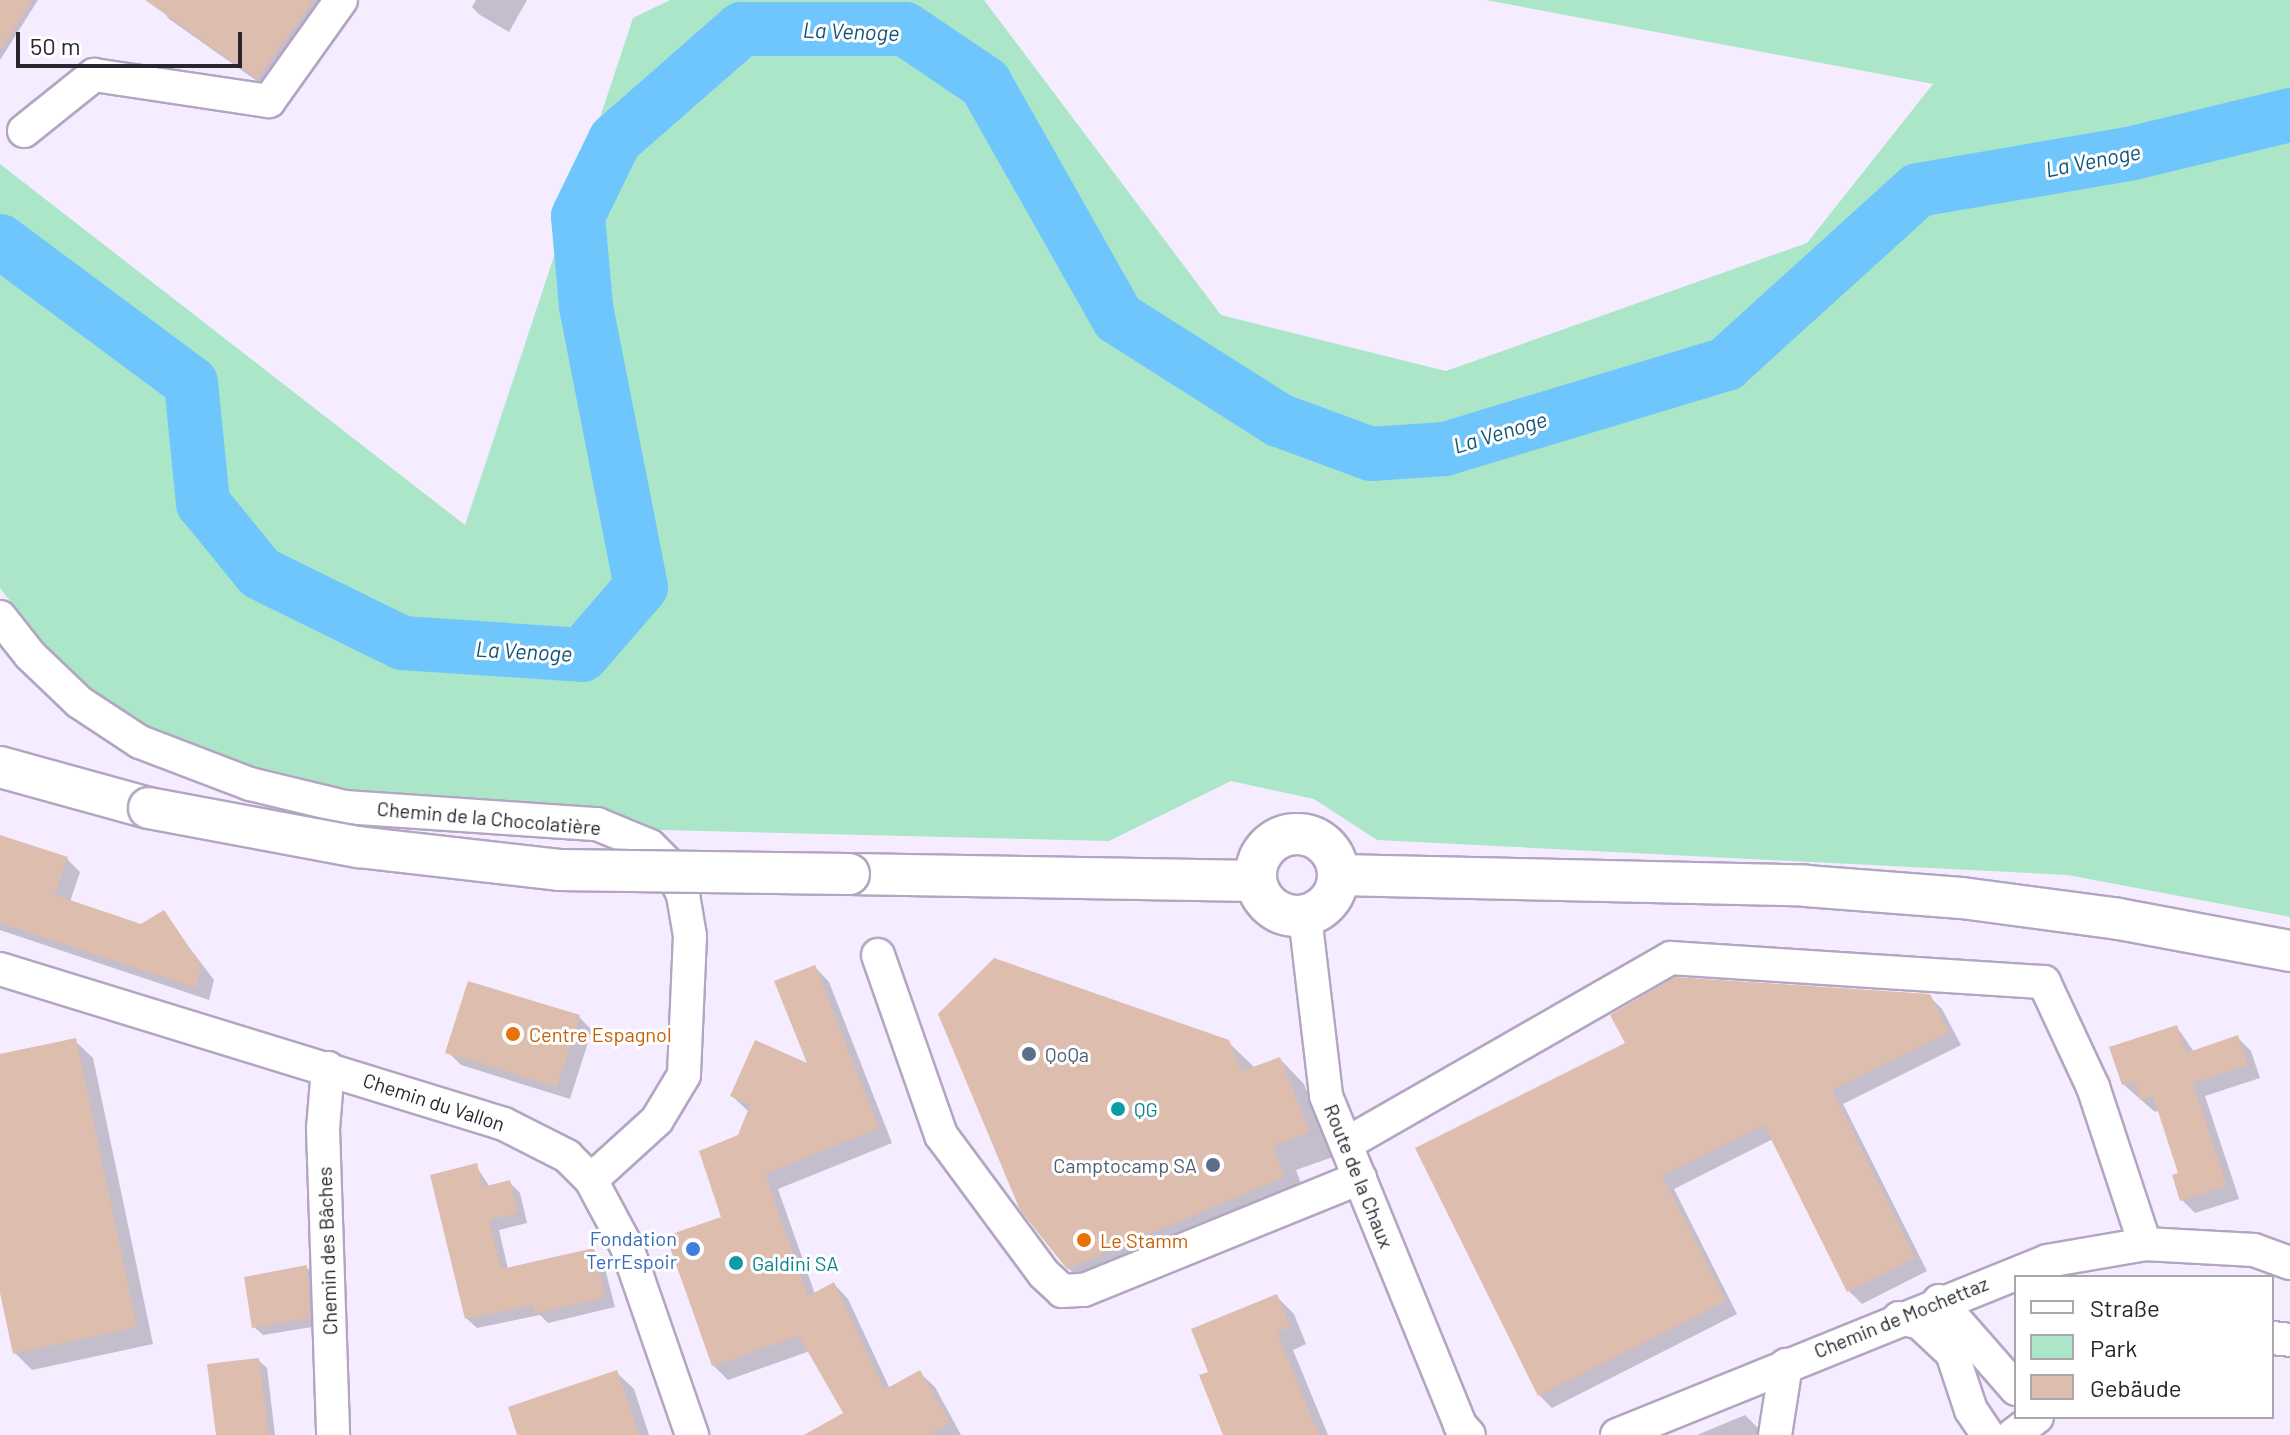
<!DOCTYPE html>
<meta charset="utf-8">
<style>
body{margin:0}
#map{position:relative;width:2290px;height:1435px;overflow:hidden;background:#f5edff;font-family:Barlow,sans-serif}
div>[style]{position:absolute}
.green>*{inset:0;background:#abe6c8}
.shadow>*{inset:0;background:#0003}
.river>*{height:54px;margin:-27px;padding:0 27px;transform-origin:27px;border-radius:27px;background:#6ec6fc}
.building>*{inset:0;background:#ddbdae}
.roads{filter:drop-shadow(2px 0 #b3a6c2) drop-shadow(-2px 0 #b3a6c2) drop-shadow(0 2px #b3a6c2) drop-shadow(0 -2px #b3a6c2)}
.minor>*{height:32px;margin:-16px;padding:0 16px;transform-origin:16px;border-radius:16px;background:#fff}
.major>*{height:40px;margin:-20px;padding:0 20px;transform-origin:20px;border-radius:20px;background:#fff}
.major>.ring{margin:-20px;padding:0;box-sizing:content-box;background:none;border:40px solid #fff;border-radius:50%}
.bridges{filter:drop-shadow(2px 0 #b3a6c2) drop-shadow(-2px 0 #b3a6c2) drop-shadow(0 2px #b3a6c2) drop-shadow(0 -2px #b3a6c2)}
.major-bridge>*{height:40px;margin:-20px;padding:0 20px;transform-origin:20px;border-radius:20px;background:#fff}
.dots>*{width:22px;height:22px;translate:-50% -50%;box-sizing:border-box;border:4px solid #fff;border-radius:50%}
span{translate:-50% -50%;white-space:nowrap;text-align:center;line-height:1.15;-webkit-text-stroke:6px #fff;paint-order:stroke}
.street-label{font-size:20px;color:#29242e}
.food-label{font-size:20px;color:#c56008}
.left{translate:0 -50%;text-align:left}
.service-label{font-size:20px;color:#4e5e75}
.right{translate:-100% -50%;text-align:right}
.culture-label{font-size:20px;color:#0d838f}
.shop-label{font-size:20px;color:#366cbe}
.water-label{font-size:22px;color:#105579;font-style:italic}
.legend{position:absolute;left:2014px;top:1275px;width:260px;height:144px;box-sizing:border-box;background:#fff;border:2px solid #a9a7ab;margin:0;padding:10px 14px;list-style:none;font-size:24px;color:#29242e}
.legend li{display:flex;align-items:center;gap:16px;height:40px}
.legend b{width:40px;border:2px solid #a9a7ab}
.scale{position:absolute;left:16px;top:32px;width:226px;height:36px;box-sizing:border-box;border:4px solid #29242e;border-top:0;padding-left:10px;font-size:24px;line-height:28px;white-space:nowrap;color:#29242e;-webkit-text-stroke:6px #fff;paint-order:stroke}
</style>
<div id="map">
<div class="green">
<div style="clip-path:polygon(670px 0,984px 0,1221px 315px,1446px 371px,1807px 243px,1933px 84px,1486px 0,2290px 0,2290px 917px,2068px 875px,1377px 840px,1314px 799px,1231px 781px,1109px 841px,418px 824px,195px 756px,79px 690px,0 588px,0 164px,465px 525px,633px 18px)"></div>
</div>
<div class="shadow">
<div style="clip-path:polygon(0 0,38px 0,0 60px)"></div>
<div style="clip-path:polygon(155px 0,338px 0,274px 93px,169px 19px)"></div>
<div style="clip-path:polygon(476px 0,527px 0,509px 32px,480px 15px,472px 7px)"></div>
<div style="clip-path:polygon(0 848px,67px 859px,80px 872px,70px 902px,141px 926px,163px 913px,214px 980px,209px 1000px,0 930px)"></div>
<div style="clip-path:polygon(815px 967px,829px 982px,892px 1143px,778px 1189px,815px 1294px,834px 1284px,848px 1299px,890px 1389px,920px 1373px,935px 1387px,961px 1435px,810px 1435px,846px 1414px,810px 1351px,728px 1380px,713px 1365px,723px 1218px,739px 1136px,749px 1112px,732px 1096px,811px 1067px)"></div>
<div style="clip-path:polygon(1929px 996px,1942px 1009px,1961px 1045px,1843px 1104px,1927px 1271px,1862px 1304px,1849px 1291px,1773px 1139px,1674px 1189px,1737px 1314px,1552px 1408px,1539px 1395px,1417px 1149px)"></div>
<div style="clip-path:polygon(579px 1017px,592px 1030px,570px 1099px,461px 1065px,448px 1052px)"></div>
<div style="clip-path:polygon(2177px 1027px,2194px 1052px,2238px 1038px,2251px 1051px,2260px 1078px,2205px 1096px,2239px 1199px,2195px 1213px,2182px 1200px,2181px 1174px,2160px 1110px,2155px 1112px,2123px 1084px)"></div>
<div style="clip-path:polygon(75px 1041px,93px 1058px,153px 1344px,32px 1370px,15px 1353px,0 1283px,0 1056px)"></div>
<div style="clip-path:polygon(1228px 1042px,1254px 1067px,1280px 1059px,1304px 1084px,1333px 1157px,1296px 1170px,1308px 1202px,1093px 1293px,1068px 1268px)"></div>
<div style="clip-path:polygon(476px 1166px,490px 1187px,510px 1183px,520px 1193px,527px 1223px,499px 1230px,508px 1269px,593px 1250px,603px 1261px,615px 1307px,548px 1323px,540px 1315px,477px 1328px,466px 1318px)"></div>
<div style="clip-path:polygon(307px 1268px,315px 1276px,318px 1326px,263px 1335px,254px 1327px)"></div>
<div style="clip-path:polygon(1277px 1297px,1294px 1314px,1306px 1344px,1293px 1350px,1328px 1435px,1226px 1435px,1210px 1373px)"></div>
<div style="clip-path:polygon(258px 1360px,267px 1368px,275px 1435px,218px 1435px)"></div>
<div style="clip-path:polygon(616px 1372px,634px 1389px,649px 1435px,519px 1435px)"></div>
<div style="clip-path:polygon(1745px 1415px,1765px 1435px,1697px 1435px)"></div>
</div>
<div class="river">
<div style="left:0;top:241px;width:238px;rotate:36.6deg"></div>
<div style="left:191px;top:383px;width:121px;rotate:84.3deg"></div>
<div style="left:203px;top:503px;width:90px;rotate:50.8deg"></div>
<div style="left:260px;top:573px;width:158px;rotate:26.2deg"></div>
<div style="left:402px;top:643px;width:180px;rotate:3.8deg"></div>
<div style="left:582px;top:655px;width:90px;rotate:-49.1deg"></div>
<div style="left:641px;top:587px;width:286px;rotate:-101.1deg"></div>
<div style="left:586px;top:306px;width:90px;rotate:-95.1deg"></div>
<div style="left:578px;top:216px;width:85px;rotate:-64deg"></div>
<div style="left:615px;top:140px;width:169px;rotate:-41.2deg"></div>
<div style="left:742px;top:29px;width:163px"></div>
<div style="left:905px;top:29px;width:97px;rotate:34deg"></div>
<div style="left:985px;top:83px;width:270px;rotate:60.5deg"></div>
<div style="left:1118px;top:318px;width:191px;rotate:32.4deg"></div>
<div style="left:1279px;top:420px;width:98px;rotate:20.3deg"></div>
<div style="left:1371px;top:454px;width:74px;rotate:-3.9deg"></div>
<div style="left:1445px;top:449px;width:294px;rotate:-16.8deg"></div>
<div style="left:1726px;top:364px;width:259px;rotate:-42.2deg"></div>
<div style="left:1918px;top:190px;width:214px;rotate:-9.7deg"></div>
<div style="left:2129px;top:154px;width:166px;rotate:-13.6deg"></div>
</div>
<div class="building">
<div style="clip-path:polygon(0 0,32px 0,0 51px)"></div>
<div style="clip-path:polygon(145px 0,314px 0,257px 79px)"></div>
<div style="clip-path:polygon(0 835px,68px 857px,55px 895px,141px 924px,164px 910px,201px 965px,196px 988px,0 923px)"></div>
<div style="clip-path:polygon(994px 958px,1229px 1040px,1242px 1071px,1280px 1057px,1310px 1132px,1273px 1146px,1285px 1177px,1067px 1269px,1020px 1210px,938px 1014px)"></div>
<div style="clip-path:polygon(815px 965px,879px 1128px,765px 1174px,808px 1296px,834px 1282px,884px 1390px,920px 1370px,950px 1423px,928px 1435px,804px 1435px,843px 1413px,799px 1336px,712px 1366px,666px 1236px,721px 1217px,699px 1151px,738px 1135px,750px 1105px,730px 1096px,755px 1040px,807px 1063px,774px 981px)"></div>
<div style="clip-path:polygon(1675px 977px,1930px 994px,1949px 1032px,1832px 1090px,1915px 1258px,1847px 1292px,1764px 1125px,1662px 1176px,1726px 1301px,1538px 1396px,1415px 1148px,1625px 1043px,1610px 1015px)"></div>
<div style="clip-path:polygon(468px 981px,580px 1015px,557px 1087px,445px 1053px)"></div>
<div style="clip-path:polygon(2177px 1025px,2186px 1053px,2238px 1035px,2248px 1065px,2193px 1083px,2227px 1186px,2180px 1201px,2172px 1175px,2178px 1173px,2153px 1096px,2140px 1100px,2134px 1081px,2122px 1085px,2109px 1047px)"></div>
<div style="clip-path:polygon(76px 1038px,137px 1327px,13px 1354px,0 1293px,0 1054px)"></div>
<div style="clip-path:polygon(477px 1163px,483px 1187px,510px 1180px,518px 1213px,489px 1220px,501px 1269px,594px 1248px,605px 1297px,535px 1314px,533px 1305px,465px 1319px,430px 1175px)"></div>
<div style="clip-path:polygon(307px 1265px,310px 1318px,252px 1328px,244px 1277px)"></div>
<div style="clip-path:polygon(1277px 1294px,1290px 1327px,1277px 1332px,1319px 1435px,1223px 1435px,1199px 1375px,1208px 1372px,1191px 1329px)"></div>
<div style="clip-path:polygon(259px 1358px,269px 1435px,216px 1435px,207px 1364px)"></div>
<div style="clip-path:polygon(617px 1370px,639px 1435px,517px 1435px,508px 1407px)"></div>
</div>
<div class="roads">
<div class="minor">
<div style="left:24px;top:131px;width:90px;rotate:-38.7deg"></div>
<div style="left:94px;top:75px;width:177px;rotate:8.5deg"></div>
<div style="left:269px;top:101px;width:124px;rotate:-54.5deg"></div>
<div style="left:0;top:617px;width:48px;rotate:51.7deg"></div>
<div style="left:30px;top:655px;width:68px;rotate:43.8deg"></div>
<div style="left:79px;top:702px;width:73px;rotate:33.3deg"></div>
<div style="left:140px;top:742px;width:118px;rotate:20.9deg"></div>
<div style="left:250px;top:784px;width:98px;rotate:13.6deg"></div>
<div style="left:345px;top:807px;width:253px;rotate:3.9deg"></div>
<div style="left:597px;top:824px;width:57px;rotate:22.5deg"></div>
<div style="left:650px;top:846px;width:24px;rotate:45deg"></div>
<div style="left:667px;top:863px;width:36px;rotate:63deg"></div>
<div style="left:683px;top:895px;width:42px;rotate:80.3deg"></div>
<div style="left:690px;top:936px;width:139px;rotate:92.5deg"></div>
<div style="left:684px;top:1075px;width:52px;rotate:121deg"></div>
<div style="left:657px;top:1120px;width:89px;rotate:137.7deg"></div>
<div style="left:1305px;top:916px;width:181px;rotate:83.3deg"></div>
<div style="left:1326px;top:1096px;width:355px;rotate:67.8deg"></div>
<div style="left:1460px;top:1425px;width:13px;rotate:48deg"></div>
<div style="left:878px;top:955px;width:191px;rotate:70.7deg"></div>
<div style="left:941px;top:1135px;width:173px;rotate:53.5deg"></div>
<div style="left:1044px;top:1274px;width:25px;rotate:43deg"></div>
<div style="left:1062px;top:1291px;width:22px;rotate:-3deg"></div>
<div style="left:1084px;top:1290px;width:298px;rotate:-22.1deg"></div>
<div style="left:0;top:969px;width:527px;rotate:17.09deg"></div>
<div style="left:504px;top:1124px;width:71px;rotate:26.9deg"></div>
<div style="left:567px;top:1156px;width:34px;rotate:45deg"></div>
<div style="left:591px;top:1180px;width:76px;rotate:61.8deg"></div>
<div style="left:627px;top:1247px;width:199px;rotate:70.9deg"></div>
<div style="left:328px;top:1068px;width:61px;rotate:94.7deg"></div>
<div style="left:323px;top:1129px;width:306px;rotate:88.1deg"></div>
<div style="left:1346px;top:1144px;width:374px;rotate:-29.8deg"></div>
<div style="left:1671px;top:958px;width:374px;rotate:3.7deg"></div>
<div style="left:2044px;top:982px;width:116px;rotate:65deg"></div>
<div style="left:2093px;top:1087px;width:165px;rotate:71.7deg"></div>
<div style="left:1939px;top:1301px;width:117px;rotate:48.8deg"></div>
<div style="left:1899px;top:1318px;width:22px;rotate:13deg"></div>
<div style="left:1920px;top:1323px;width:44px;rotate:43.2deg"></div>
<div style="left:1952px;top:1353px;width:60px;rotate:71.6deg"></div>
<div style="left:1971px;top:1410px;width:30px;rotate:56deg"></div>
<div style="left:2272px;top:1338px;width:18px;rotate:6deg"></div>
<div style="left:1617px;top:1435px;width:464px;rotate:-22deg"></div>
<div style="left:2047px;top:1261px;width:99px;rotate:-9.8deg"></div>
<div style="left:2145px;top:1244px;width:109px;rotate:3.2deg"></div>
<div style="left:2254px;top:1250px;width:38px;rotate:20deg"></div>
<div style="left:1775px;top:1435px;width:71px;rotate:-81.1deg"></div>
<div style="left:2013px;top:1435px;width:30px;rotate:-37deg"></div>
</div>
<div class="major">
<div style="left:0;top:767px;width:155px;rotate:15.4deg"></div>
<div class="ring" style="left:1256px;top:834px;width:42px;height:42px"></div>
<div style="left:849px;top:874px;width:407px;rotate:1deg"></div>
<div style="left:1339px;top:875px;width:467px;rotate:1.3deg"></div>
<div style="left:1806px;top:886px;width:156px;rotate:4.4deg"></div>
<div style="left:1962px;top:898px;width:158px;rotate:7.6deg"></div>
<div style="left:2119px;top:919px;width:174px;rotate:10.6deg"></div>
</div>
</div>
<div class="bridges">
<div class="major-bridge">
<div style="left:149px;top:808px;width:213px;rotate:10.6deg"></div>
<div style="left:358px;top:847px;width:202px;rotate:6.5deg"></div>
<div style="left:559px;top:870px;width:290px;rotate:0.8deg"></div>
</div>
</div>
<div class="dots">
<div style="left:513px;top:1034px;background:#e8710a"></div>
<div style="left:1029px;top:1054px;background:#5c6f8a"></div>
<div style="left:1118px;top:1109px;background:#0f9aa8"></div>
<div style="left:1213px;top:1165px;background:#5c6f8a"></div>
<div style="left:1084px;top:1240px;background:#e8710a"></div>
<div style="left:693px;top:1249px;background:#3f7fe0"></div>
<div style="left:736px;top:1263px;background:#0f9aa8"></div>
</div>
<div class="street-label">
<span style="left:489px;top:818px;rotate:5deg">Chemin de la Chocolatière</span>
<span style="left:434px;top:1102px;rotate:18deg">Chemin du Vallon</span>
<span style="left:1359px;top:1176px;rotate:68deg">Route de la Chaux</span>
<span style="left:327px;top:1251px;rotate:-92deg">Chemin des Bâches</span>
<span style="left:1901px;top:1317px;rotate:-22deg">Chemin de Mochettaz</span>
</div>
<div class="food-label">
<span class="left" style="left:529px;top:1034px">Centre Espagnol</span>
<span class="left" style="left:1100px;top:1240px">Le Stamm</span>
</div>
<div class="service-label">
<span class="left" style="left:1045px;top:1054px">QoQa</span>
<span class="right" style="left:1197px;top:1165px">Camptocamp SA</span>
</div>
<div class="culture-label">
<span class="left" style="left:1134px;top:1109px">QG</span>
<span class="left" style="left:752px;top:1263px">Galdini SA</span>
</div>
<div class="shop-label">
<span class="right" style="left:677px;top:1250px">Fondation<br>TerrEspoir</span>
</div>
<div class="water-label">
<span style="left:851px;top:31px;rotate:2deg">La Venoge</span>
<span style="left:2093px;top:160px;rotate:-11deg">La Venoge</span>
<span style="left:1500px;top:432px;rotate:-17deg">La Venoge</span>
<span style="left:524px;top:651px;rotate:3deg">La Venoge</span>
</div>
<ul class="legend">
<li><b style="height:10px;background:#fff"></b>Straße</li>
<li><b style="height:22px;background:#abe6c8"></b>Park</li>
<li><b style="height:22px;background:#ddbdae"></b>Gebäude</li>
</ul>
<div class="scale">50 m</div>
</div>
